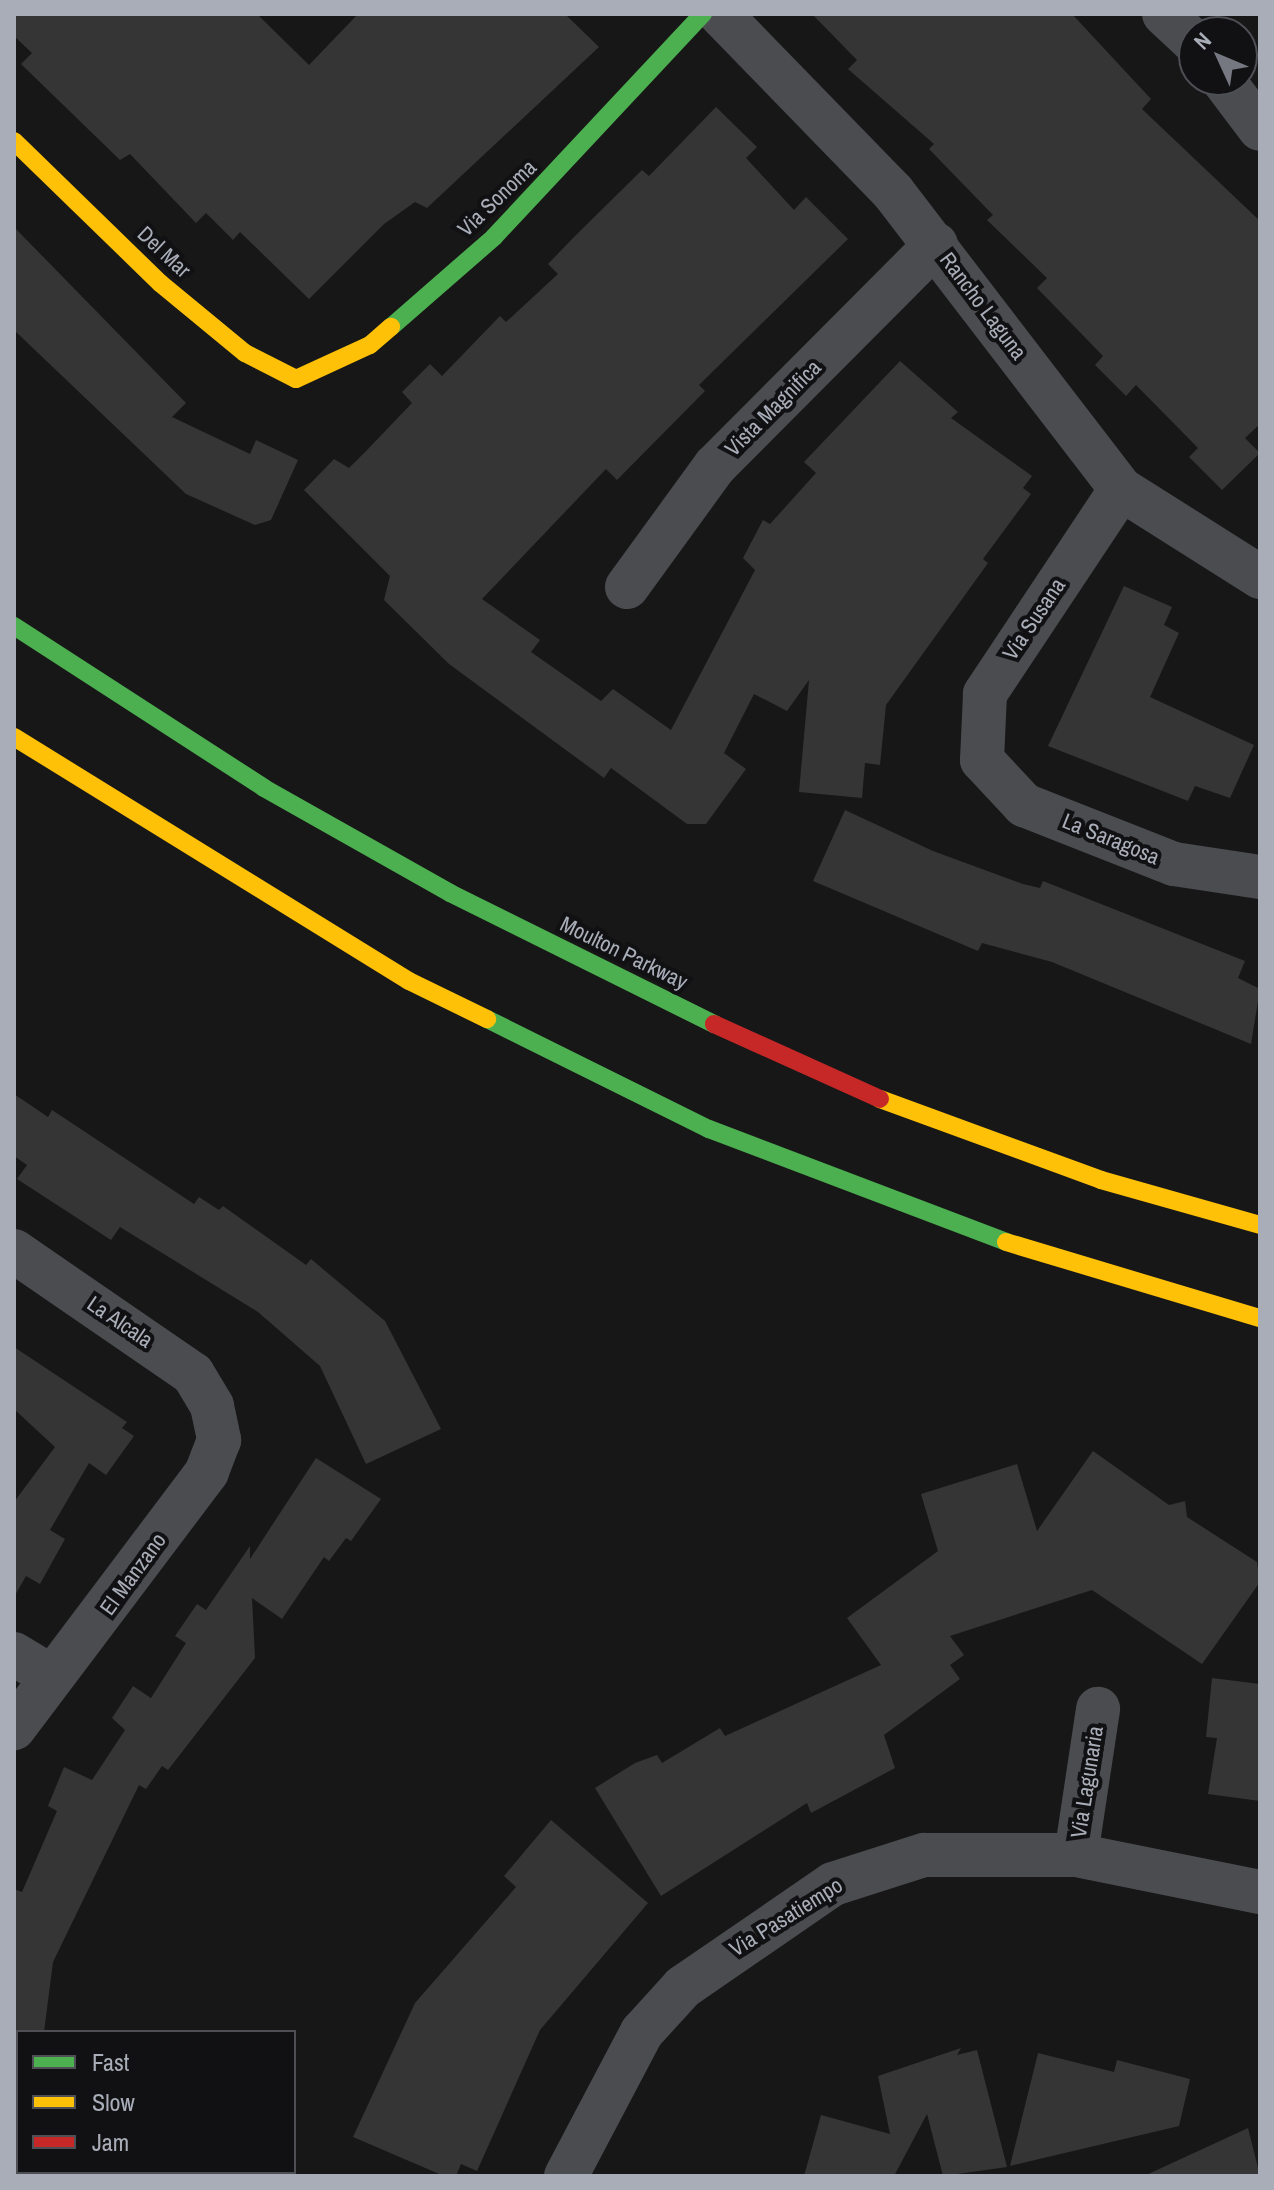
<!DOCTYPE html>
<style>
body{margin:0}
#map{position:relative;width:1274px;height:2190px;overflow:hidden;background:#171717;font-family:"Archivo Narrow",sans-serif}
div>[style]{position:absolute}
.building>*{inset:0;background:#353536}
.street>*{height:44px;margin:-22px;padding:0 22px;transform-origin:22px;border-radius:22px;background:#4b4c50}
.fast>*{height:18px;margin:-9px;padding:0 9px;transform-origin:9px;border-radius:9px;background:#4caf50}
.slow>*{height:18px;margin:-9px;padding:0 9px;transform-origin:9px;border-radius:9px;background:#ffc107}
.jam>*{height:18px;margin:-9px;padding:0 9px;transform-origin:9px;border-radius:9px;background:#c62828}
span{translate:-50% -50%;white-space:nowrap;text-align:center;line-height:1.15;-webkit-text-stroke:8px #111113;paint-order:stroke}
.street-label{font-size:22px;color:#a8adb8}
.frame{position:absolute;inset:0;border:16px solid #a8adb8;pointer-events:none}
.legend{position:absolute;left:16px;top:2030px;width:280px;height:144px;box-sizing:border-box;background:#111113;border:2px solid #4d4f55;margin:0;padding:10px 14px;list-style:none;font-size:24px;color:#a8adb8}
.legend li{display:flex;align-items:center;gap:16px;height:40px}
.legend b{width:40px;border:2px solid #4d4f55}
.north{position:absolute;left:1178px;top:16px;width:80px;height:80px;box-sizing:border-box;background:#111113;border:2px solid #4d4f55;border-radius:50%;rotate:314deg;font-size:22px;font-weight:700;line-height:32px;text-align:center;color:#a8adb8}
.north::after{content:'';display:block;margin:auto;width:28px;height:36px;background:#757880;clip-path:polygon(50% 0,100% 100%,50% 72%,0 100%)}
</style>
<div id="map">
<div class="building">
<div style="clip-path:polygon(14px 14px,257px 14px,309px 65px,358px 14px,565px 14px,599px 47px,427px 208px,415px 202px,384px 224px,309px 299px,240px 232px,233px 240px,206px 213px,196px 223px,130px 154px,120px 160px,21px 64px,32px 53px,14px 36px)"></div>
<div style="clip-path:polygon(812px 14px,1072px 14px,1151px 99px,1142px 109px,1260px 221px,1260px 424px,1245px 438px,1260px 453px,1222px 490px,1189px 457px,1198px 448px,1136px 385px,1126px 396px,1095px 365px,1103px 356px,1037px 288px,1047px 278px,987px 220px,993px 215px,929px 149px,934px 144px,848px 69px,857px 60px)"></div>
<div style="clip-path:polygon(716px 107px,757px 147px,746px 158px,794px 210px,806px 197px,848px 239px,699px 385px,705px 391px,617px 480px,606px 469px,482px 599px,540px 640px,531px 652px,601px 701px,613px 689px,671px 730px,755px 570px,743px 558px,763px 520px,770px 524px,816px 473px,804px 462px,900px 361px,958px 412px,951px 418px,1032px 476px,1023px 488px,1031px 494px,983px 559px,988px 563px,886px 705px,880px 765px,865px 763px,862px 798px,799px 792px,809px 680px,787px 711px,754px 694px,724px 753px,746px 769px,706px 824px,687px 824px,611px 768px,604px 778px,449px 664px,384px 600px,390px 576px,304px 490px,334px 459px,349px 468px,368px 449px,412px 403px,402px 392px,430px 364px,442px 376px,500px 316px,506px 322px,558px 274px,548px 264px,575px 236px,642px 170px,649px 176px)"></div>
<div style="clip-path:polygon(14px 227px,186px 403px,172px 417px,250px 454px,256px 440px,298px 460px,271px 520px,255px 525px,186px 494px,14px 330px)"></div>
<div style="clip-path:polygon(1124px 586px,1172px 607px,1164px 625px,1179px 633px,1150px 697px,1254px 745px,1230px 798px,1195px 786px,1188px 801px,1048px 746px)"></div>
<div style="clip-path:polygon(845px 810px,933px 851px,1023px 884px,1040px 888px,1043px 881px,1245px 961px,1238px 978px,1260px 989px,1251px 1044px,1052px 962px,982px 943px,978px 951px,813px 881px)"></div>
<div style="clip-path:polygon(14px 1094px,48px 1117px,52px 1110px,194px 1204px,199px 1197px,219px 1210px,223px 1206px,306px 1265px,311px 1259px,385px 1321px,441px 1429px,366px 1464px,320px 1366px,258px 1312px,120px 1227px,111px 1240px,17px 1179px,27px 1165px,14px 1156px)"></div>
<div style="clip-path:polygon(14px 1347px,127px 1422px,122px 1428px,134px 1436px,106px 1475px,89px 1463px,50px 1530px,65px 1539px,40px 1584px,26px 1576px,14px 1597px,14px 1502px,55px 1447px,14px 1409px)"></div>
<div style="clip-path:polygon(1093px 1451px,1169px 1505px,1185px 1501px,1187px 1517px,1257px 1562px,1260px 1582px,1202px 1664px,1092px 1590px,950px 1636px,964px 1655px,950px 1665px,960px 1679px,884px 1735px,895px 1768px,811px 1813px,807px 1803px,661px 1896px,595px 1788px,635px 1763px,657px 1755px,662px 1763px,720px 1728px,725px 1736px,881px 1665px,847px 1618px,938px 1551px,921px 1494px,1017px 1464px,1037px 1531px)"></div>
<div style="clip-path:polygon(316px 1458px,381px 1499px,351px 1541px,346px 1538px,329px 1561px,324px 1557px,282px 1619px,252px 1598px,255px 1658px,168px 1770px,162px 1766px,146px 1789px,139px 1785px,53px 1962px,44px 2032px,14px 2032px,14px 1889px,22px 1892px,57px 1811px,48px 1806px,64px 1767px,92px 1780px,125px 1730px,112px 1718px,133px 1686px,151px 1698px,186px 1643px,175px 1636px,197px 1604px,206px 1610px,250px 1546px,250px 1559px)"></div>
<div style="clip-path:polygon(1212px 1678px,1260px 1684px,1260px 1801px,1208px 1794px,1217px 1738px,1206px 1737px)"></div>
<div style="clip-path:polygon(551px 1820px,648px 1903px,540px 2030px,477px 2171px,461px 2164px,456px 2176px,444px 2176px,353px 2137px,415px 2003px,516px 1887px,504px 1876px)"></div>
<div style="clip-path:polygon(961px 2048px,957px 2055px,977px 2050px,1007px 2167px,943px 2176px,927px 2114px,894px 2176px,804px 2176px,821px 2115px,890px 2134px,878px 2076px)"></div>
<div style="clip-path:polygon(1038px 2053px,1114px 2072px,1117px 2060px,1190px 2079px,1179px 2126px,1010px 2166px)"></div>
<div style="clip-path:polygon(1248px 2128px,1260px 2176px,1144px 2176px)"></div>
</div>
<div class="street">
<div style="left:720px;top:14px;width:248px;rotate:45.8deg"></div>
<div style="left:893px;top:192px;width:374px;rotate:52.5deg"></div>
<div style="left:1121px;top:489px;width:165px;rotate:32.3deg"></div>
<div style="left:1164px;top:14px;width:41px;rotate:43deg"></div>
<div style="left:1223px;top:80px;width:61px;rotate:52.9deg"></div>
<div style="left:1121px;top:489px;width:246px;rotate:123.6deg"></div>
<div style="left:985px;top:694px;width:66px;rotate:92.6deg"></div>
<div style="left:982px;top:760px;width:62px;rotate:47deg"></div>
<div style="left:1024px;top:805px;width:161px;rotate:21.5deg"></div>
<div style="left:1174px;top:864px;width:87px;rotate:8.6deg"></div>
<div style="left:627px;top:587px;width:150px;rotate:-54deg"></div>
<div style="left:715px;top:466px;width:313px;rotate:-45.1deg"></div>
<div style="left:14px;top:1251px;width:217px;rotate:34.5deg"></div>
<div style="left:193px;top:1374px;width:37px;rotate:59deg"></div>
<div style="left:212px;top:1406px;width:35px;rotate:78deg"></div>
<div style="left:219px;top:1440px;width:34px;rotate:111deg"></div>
<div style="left:207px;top:1472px;width:321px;rotate:127deg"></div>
<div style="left:14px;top:1654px;width:41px;rotate:31deg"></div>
<div style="left:1076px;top:1855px;width:148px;rotate:-81.4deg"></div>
<div style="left:566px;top:2176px;width:163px;rotate:-62.2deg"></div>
<div style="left:642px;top:2032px;width:61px;rotate:-47.7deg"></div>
<div style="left:683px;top:1987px;width:182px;rotate:-34.5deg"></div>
<div style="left:833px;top:1884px;width:96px;rotate:-17.7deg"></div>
<div style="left:924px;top:1855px;width:152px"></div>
<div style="left:1076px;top:1855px;width:188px;rotate:11.4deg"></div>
</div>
<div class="fast">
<div style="left:391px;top:327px;width:137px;rotate:-41.1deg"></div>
<div style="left:494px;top:237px;width:306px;rotate:-46.9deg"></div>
<div style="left:14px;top:626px;width:298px;rotate:32.9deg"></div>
<div style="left:264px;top:788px;width:214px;rotate:29.4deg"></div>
<div style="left:450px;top:893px;width:295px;rotate:26.4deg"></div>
<div style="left:487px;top:1019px;width:248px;rotate:26.4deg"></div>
<div style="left:709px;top:1129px;width:318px;rotate:20.8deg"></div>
</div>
<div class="slow">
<div style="left:14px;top:141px;width:204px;rotate:44.2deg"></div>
<div style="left:160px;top:283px;width:110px;rotate:39.5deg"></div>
<div style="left:245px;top:353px;width:57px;rotate:27deg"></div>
<div style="left:296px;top:379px;width:81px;rotate:-24.7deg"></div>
<div style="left:370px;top:345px;width:28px;rotate:-41deg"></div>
<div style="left:14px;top:737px;width:464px;rotate:31.7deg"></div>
<div style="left:409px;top:981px;width:87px;rotate:26deg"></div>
<div style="left:880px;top:1099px;width:235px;rotate:20.1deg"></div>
<div style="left:1101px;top:1180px;width:165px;rotate:15.8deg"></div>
<div style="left:1006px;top:1242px;width:265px;rotate:16.7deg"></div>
</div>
<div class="jam">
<div style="left:714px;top:1024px;width:182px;rotate:24.3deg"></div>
</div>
<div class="street-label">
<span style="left:497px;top:198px;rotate:-44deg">Via Sonoma</span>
<span style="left:164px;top:252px;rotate:43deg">Del Mar</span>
<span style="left:983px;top:306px;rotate:53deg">Rancho Laguna</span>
<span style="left:773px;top:408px;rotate:-45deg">Vista Magnifica</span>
<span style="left:1034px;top:619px;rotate:-56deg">Via Susana</span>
<span style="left:1111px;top:839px;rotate:22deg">La Saragosa</span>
<span style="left:624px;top:953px;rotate:26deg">Moulton Parkway</span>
<span style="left:120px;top:1322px;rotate:34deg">La Alcala</span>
<span style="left:133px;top:1574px;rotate:-54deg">El Manzano</span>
<span style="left:1087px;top:1782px;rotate:-81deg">Via Lagunaria</span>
<span style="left:786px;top:1917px;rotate:-32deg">Via Pasatiempo</span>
</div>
<div class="frame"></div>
<ul class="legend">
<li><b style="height:10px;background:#4caf50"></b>Fast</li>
<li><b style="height:10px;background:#ffc107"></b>Slow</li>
<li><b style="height:10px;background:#c62828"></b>Jam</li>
</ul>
<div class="north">N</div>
</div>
